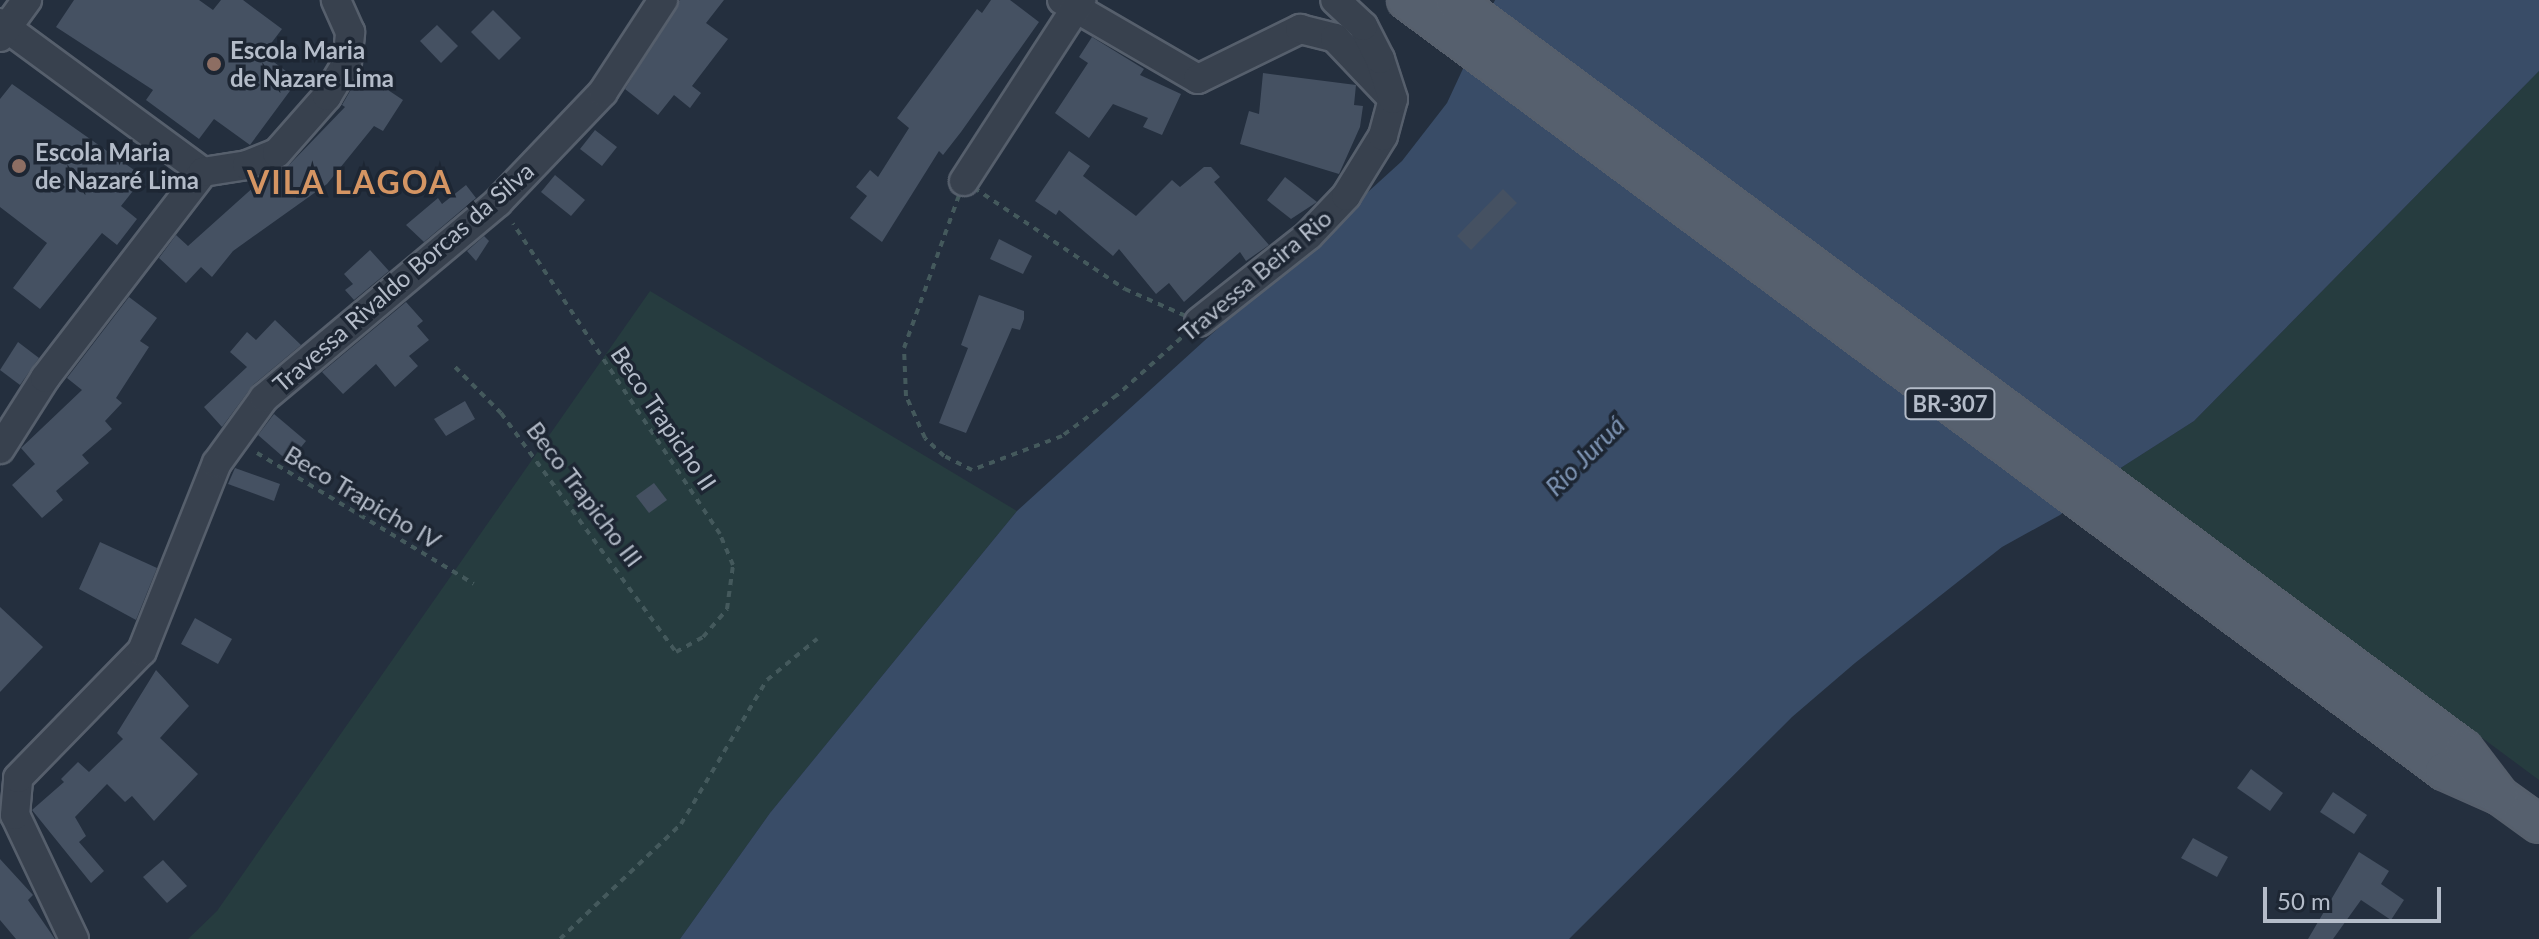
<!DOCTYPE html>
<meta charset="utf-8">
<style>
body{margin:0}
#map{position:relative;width:2539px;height:939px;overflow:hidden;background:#242f3e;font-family:Lato,sans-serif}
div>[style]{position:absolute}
.green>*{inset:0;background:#263c3f}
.water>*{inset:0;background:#394c67}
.building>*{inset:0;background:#455162}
.path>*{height:4px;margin-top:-2px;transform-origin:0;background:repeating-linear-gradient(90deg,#44595c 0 6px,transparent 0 12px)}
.roads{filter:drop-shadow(2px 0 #565f6c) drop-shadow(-2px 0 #565f6c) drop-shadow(0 2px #565f6c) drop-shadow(0 -2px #565f6c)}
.minor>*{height:28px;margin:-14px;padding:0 14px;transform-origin:14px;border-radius:14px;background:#38414e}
.major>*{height:36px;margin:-18px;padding:0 18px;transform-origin:18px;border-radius:18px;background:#56606e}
.dots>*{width:22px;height:22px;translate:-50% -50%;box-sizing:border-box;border:4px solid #1d2633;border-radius:50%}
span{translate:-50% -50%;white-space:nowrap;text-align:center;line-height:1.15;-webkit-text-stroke:7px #1d2633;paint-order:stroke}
.shield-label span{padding:2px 6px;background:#1d2633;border:2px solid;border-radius:6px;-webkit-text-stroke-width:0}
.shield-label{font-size:22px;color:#b4bcc9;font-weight:700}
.poi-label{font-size:24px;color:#b4bcc9;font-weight:700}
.left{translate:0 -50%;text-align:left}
.street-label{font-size:24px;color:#b4bcc9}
.water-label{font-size:26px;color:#7c92b1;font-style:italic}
.district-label{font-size:32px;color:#d59563;font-weight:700;letter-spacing:2px}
.scale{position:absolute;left:2263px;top:887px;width:178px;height:36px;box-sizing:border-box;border:4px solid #b4bcc9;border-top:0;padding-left:10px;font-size:24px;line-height:28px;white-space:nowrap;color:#b4bcc9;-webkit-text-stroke:6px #1d2633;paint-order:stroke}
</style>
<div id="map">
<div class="green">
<div style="clip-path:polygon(2539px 71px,2539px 780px,2119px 469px,2194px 421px)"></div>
<div style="clip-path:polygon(650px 291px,1017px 511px,770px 813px,680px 939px,188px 939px,217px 911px)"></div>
</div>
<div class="water">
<div style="clip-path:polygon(1495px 0,2539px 0,2539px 71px,2194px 421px,2119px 469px,2060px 515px,2002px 547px,1855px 663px,1792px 717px,1569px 939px,680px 939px,770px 813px,1017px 511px,1402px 161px,1447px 103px)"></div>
</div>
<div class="building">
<div style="clip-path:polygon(74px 0,199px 0,213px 10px,221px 0,243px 0,282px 29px,263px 54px,298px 80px,250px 145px,214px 119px,199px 139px,146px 100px,153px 90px,56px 27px)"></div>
<div style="clip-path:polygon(680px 0,724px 0,706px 23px,728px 39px,692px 86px,701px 93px,690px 108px,674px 95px,658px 115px,625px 89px)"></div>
<div style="clip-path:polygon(991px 0,1010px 0,1039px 22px,961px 132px,943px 155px,939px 151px,882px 242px,850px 218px,867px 196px,856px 187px,870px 170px,878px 177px,909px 128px,897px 118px,977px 9px,982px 13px)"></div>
<div style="clip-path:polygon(493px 10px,521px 38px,499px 60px,471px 32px)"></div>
<div style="clip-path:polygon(437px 25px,458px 46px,441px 63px,420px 41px)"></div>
<div style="clip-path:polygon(1092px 37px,1144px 69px,1140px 75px,1181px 94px,1162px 135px,1143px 127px,1148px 118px,1113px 104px,1089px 138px,1055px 113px,1088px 63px,1079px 57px)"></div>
<div style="clip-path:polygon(361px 72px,403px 100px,383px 131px,374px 126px,327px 184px,233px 251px,212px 277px,201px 267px,186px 283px,159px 258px,176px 235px,188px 246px,267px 175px,290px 164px,345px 107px,342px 105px)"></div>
<div style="clip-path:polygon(1263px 73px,1356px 85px,1354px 105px,1363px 106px,1360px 127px,1339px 174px,1240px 144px,1249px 111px,1259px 114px)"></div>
<div style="clip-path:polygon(12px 84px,144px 177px,121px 206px,137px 219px,117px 245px,102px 233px,40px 309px,13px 288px,47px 243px,0 207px,0 99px)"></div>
<div style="clip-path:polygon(595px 130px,617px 147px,602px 166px,580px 149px)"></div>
<div style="clip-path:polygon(1069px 151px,1090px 166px,1083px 176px,1136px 216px,1172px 180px,1180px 187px,1204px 167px,1211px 167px,1220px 177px,1214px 182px,1269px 245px,1246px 261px,1240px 252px,1184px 302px,1169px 283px,1156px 294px,1119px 249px,1113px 256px,1059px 210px,1056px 215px,1035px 201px)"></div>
<div style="clip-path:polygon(555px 175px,585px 200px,571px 216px,541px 192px)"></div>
<div style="clip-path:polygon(1285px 177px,1317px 202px,1291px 219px,1267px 200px)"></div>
<div style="clip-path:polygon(466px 185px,476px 198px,424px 242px,406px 225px,438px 198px,442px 204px)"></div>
<div style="clip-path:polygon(1503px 189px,1517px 203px,1471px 250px,1457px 236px)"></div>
<div style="clip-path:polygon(484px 236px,489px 241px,476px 261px,467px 251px)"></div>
<div style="clip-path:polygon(999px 239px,1032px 256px,1023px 274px,990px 259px)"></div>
<div style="clip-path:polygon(370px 250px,389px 271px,354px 300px,345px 290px,353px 284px,344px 274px)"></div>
<div style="clip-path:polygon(979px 295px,1024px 311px,1024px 319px,1020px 330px,1012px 328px,966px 433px,939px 423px,968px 348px,961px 345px)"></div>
<div style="clip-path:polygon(129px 297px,157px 318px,140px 341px,149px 347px,116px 398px,122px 403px,105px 421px,112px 429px,82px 455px,89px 463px,56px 491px,63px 500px,42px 518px,12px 485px,35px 464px,21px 448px,82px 390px,67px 378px)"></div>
<div style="clip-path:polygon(406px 302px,423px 321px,417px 326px,429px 340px,409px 356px,418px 366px,395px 387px,376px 364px,343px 394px,322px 372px)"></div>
<div style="clip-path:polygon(275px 320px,301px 345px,253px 385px,222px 427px,204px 407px,247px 367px,230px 352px,247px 332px,256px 340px)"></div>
<div style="clip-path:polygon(18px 342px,39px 358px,20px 385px,0 370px)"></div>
<div style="clip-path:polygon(465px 401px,475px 419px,446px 436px,434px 419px)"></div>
<div style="clip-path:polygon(274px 414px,306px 441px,289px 462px,258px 435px)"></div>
<div style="clip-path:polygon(235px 468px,280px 484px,274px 501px,228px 484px)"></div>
<div style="clip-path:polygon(654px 483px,667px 500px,649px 513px,636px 496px)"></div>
<div style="clip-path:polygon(100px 542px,157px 568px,136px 620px,79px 589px)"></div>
<div style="clip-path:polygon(0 607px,43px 647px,0 692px)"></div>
<div style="clip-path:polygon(195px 618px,232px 639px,218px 664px,181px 644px)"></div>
<div style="clip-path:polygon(156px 670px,189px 706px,160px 738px,198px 774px,154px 821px,132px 796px,125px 802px,107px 784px,75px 817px,86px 836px,79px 842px,104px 871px,91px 883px,32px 810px,64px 782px,61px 779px,78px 762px,89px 772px,123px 739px,117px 733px)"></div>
<div style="clip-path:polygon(2251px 769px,2283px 793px,2270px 811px,2237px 788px)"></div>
<div style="clip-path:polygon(2333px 792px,2367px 815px,2354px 834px,2320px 812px)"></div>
<div style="clip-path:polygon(2193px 838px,2228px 857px,2217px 877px,2181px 858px)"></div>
<div style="clip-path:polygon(2359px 852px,2389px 871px,2381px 884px,2404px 900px,2391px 920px,2361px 900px,2333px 939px,2308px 939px)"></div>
<div style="clip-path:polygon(0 859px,33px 895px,28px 900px,55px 939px,16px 939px,0 920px)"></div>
<div style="clip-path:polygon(163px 860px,187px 886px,167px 903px,143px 877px)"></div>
</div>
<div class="path">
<div style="left:964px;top:181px;width:194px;rotate:33.9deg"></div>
<div style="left:1125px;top:289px;width:81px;rotate:24deg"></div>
<div style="left:1199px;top:322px;width:110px;rotate:138.3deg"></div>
<div style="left:1117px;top:395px;width:69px;rotate:143.3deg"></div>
<div style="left:1062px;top:436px;width:96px;rotate:159.3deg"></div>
<div style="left:972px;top:470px;width:31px;rotate:-153deg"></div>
<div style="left:944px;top:456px;width:26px;rotate:-137deg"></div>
<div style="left:925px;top:438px;width:46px;rotate:-114.3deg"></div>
<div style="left:906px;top:396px;width:48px;rotate:-92.4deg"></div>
<div style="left:904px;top:348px;width:177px;rotate:-70.2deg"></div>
<div style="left:455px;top:367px;width:65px;rotate:45deg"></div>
<div style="left:501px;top:413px;width:296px;rotate:53.8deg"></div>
<div style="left:676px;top:652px;width:31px;rotate:-29deg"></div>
<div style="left:703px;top:637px;width:37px;rotate:-49deg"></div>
<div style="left:727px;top:609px;width:44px;rotate:-82.2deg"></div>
<div style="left:733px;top:565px;width:34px;rotate:-113deg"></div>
<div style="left:720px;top:534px;width:373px;rotate:-123.7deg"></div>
<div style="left:257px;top:453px;width:253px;rotate:31.1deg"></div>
<div style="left:560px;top:939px;width:167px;rotate:-43.5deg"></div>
<div style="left:681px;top:824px;width:168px;rotate:-59.2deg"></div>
<div style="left:767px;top:680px;width:65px;rotate:-39.4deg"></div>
</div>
<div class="roads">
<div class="minor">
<div style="left:1062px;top:0;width:157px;rotate:30.2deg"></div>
<div style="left:1198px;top:79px;width:114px;rotate:-26.1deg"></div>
<div style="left:1300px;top:29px;width:36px;rotate:14deg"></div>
<div style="left:1335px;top:38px;width:80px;rotate:46.5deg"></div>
<div style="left:0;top:23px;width:252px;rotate:36.3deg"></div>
<div style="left:0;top:37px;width:46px;rotate:-53.9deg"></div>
<div style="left:964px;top:181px;width:216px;rotate:-57.1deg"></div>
<div style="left:1199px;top:322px;width:140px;rotate:-38.3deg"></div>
<div style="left:1309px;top:235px;width:54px;rotate:-46.5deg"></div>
<div style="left:1346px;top:196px;width:70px;rotate:-58.3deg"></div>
<div style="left:1383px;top:136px;width:38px;rotate:-75deg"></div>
<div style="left:1393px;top:99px;width:42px;rotate:-108deg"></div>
<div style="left:1380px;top:59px;width:37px;rotate:-117deg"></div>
<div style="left:1363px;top:26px;width:38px;rotate:-137deg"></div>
<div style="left:0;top:449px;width:84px;rotate:-57.6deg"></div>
<div style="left:45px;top:378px;width:260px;rotate:-52.5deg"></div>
<div style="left:203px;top:172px;width:45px;rotate:-9deg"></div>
<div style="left:247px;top:165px;width:32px;rotate:-22deg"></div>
<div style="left:277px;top:153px;width:76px;rotate:-48.7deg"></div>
<div style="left:327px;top:96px;width:39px;rotate:-59deg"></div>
<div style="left:347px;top:63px;width:31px;rotate:-84deg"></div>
<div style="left:350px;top:32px;width:35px;rotate:-114deg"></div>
<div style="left:74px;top:939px;width:137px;rotate:-115.4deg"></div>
<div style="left:15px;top:815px;width:37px;rotate:-85deg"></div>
<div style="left:18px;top:778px;width:177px;rotate:-45.7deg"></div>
<div style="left:142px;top:651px;width:202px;rotate:-68.3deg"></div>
<div style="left:217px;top:463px;width:80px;rotate:-54.1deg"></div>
<div style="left:264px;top:398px;width:305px;rotate:-39.9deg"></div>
<div style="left:498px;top:202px;width:152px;rotate:-46.3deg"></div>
<div style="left:603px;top:92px;width:110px;rotate:-56.9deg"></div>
</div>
<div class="major">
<div style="left:1406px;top:0;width:1293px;rotate:36.6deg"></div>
<div style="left:2444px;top:771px;width:61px;rotate:24.1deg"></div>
<div style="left:2500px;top:796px;width:48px;rotate:35.7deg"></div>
<div style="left:1454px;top:0;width:1257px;rotate:36.56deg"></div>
<div style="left:2464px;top:749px;width:58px;rotate:52.7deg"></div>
</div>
</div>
<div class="dots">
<div style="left:214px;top:64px;background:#8d6e63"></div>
<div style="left:19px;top:166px;background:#8d6e63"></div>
</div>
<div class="shield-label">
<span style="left:1950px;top:404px">BR-307</span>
</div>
<div class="poi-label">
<span class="left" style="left:230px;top:64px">Escola Maria<br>de Nazare Lima</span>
<span class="left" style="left:35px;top:166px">Escola Maria<br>de Nazaré Lima</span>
</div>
<div class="street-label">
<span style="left:1255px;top:275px;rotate:-40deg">Travessa Beira Rio</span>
<span style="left:403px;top:277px;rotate:-41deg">Travessa Rivaldo Borcas da Silva</span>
<span style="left:664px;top:418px;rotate:56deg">Beco Trapicho II</span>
<span style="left:585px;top:494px;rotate:53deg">Beco Trapicho III</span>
<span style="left:363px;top:497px;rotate:31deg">Beco Trapicho IV</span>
</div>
<div class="water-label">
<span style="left:1585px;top:456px;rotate:-45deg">Rio Juruá</span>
</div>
<div class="district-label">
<span style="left:350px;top:182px">VILA LAGOA</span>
</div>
<div class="scale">50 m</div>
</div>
